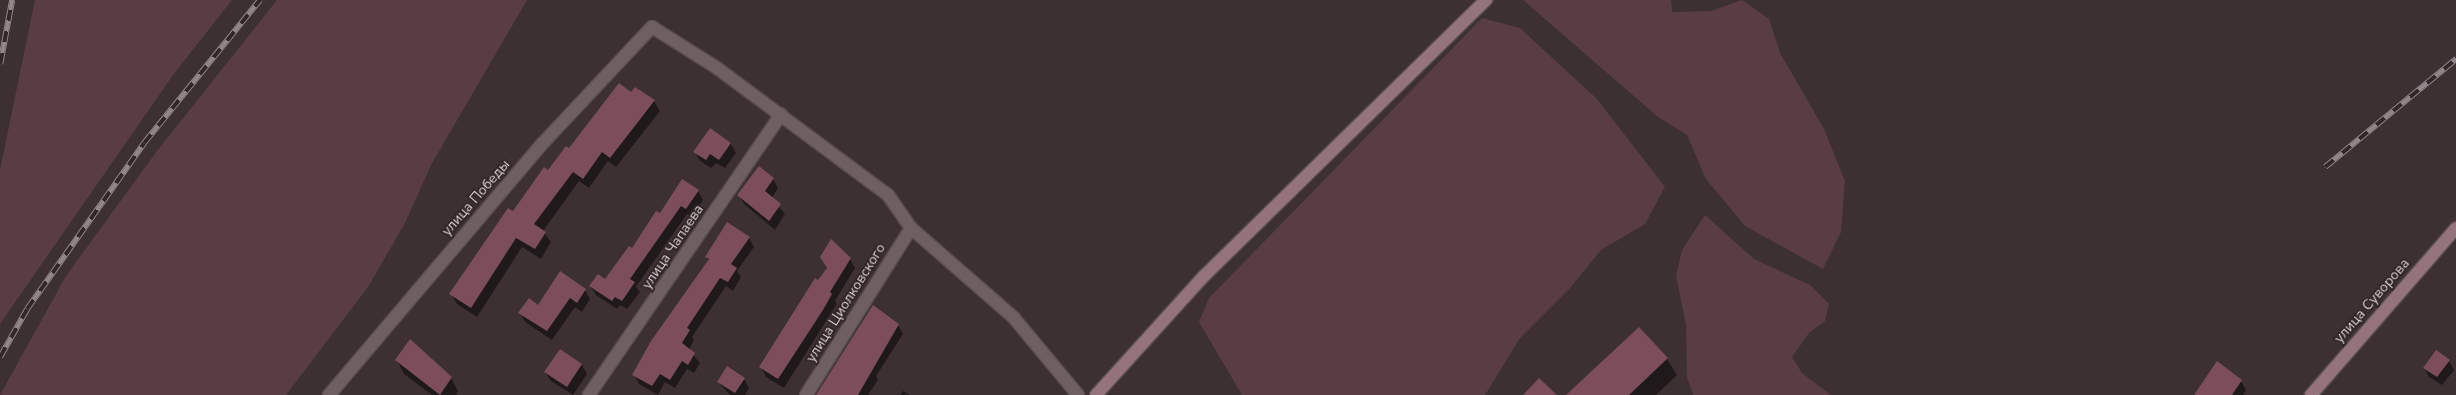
<!DOCTYPE html>
<meta charset="utf-8">
<style>
body{margin:0}
#map{position:relative;width:2456px;height:395px;overflow:hidden;background:#3d3033;font-family:"Nunito Sans",sans-serif}
div>[style]{position:absolute}
.green>*{inset:0;background:#5a3c45}
.shadow>*{inset:0;background:#0007}
.building>*{inset:0;background:#7c4d5b}
.roads{filter:drop-shadow(1px 0 #584d4f) drop-shadow(-1px 0 #584d4f) drop-shadow(0 1px #584d4f) drop-shadow(0 -1px #584d4f)}
.street>*{height:12px;margin:-6px;padding:0 6px;transform-origin:6px;border-radius:6px;background:#6d5f62}
.secondary>*{height:12px;margin:-6px;padding:0 6px;transform-origin:6px;border-radius:6px;background:#95737c}
.rail>*{height:5.5px;margin-top:-2.75px;transform-origin:0;background:repeating-linear-gradient(90deg,#332629 0 11px,#918689 0 22px);box-sizing:border-box;border-block:1px solid #918689}
span{translate:-50% -50%;white-space:nowrap;text-align:center;line-height:1.15;-webkit-text-stroke:4px #332629;paint-order:stroke}
.street-label{font-size:14px;color:#dcd4d6}
</style>
<div id="map">
<div class="green">
<div style="clip-path:polygon(35px 0,232px 0,173px 75px,0 324px,0 170px)"></div>
<div style="clip-path:polygon(277px 0,527px 0,431px 165px,404px 225px,368px 287px,286px 395px,0 395px,66px 276px,157px 151px)"></div>
<div style="clip-path:polygon(1523px 0,1671px 0,1672px 12px,1711px 11px,1742px 0,1769px 19px,1780px 53px,1824px 129px,1845px 181px,1841px 232px,1823px 269px,1745px 226px,1706px 179px,1687px 135px,1658px 117px)"></div>
<div style="clip-path:polygon(1482px 18px,1520px 28px,1597px 99px,1665px 187px,1645px 224px,1601px 250px,1570px 288px,1520px 338px,1485px 395px,1242px 395px,1199px 322px,1209px 298px)"></div>
<div style="clip-path:polygon(1705px 215px,1754px 259px,1810px 285px,1829px 304px,1825px 321px,1809px 333px,1792px 357px,1802px 373px,1831px 395px,1693px 395px,1687px 377px,1686px 325px,1676px 276px,1682px 250px)"></div>
</div>
<div class="shadow">
<div style="clip-path:polygon(632px 94px,654px 101px,660px 111px,616px 167px,608px 161px,589px 188px,579px 181px,543px 231px,551px 242px,541px 259px,522px 247px,477px 317px,457px 304px,451px 294px,514px 213px,569px 150px)"></div>
<div style="clip-path:polygon(710px 130px,731px 144px,736px 153px,725px 168px,716px 163px,711px 168px,700px 161px,695px 152px)"></div>
<div style="clip-path:polygon(773px 179px,778px 188px,772px 198px,785px 214px,775px 230px,744px 204px,739px 195px)"></div>
<div style="clip-path:polygon(698px 191px,703px 200px,692px 217px,687px 214px,636px 287px,640px 292px,627px 309px,620px 305px,617px 309px,596px 295px,590px 286px,605px 280px,660px 215px)"></div>
<div style="clip-path:polygon(749px 238px,754px 247px,737px 271px,741px 277px,733px 291px,726px 286px,692px 337px,694px 340px,689px 350px,700px 363px,694px 373px,687px 369px,675px 388px,665px 382px,658px 395px,639px 384px,634px 375px,709px 262px,706px 257px)"></div>
<div style="clip-path:polygon(850px 259px,855px 268px,835px 301px,837px 304px,784px 388px,766px 377px,761px 367px,819px 281px)"></div>
<div style="clip-path:polygon(585px 290px,590px 299px,582px 312px,575px 307px,552px 340px,525px 322px,520px 313px)"></div>
<div style="clip-path:polygon(898px 325px,903px 334px,876px 376px,878px 380px,868px 395px,817px 395px)"></div>
<div style="clip-path:polygon(1639px 328px,1667px 359px,1677px 375px,1656px 395px,1568px 395px)"></div>
<div style="clip-path:polygon(397px 360px,451px 378px,458px 391px,456px 395px,432px 395px,404px 374px)"></div>
<div style="clip-path:polygon(2449px 361px,2454px 370px,2442px 385px,2429px 377px,2424px 368px)"></div>
<div style="clip-path:polygon(582px 365px,587px 374px,573px 395px,551px 381px,545px 372px)"></div>
<div style="clip-path:polygon(744px 379px,749px 388px,745px 395px,730px 395px,718px 382px)"></div>
<div style="clip-path:polygon(2241px 381px,2246px 390px,2243px 395px,2197px 395px)"></div>
<div style="clip-path:polygon(903px 391px,910px 395px,900px 395px)"></div>
</div>
<div class="building">
<div style="clip-path:polygon(619px 83px,631px 92px,635px 87px,655px 100px,610px 158px,602px 152px,583px 179px,573px 172px,534px 224px,546px 232px,535px 249px,516px 238px,471px 308px,449px 294px,508px 208px,513px 211px,544px 167px,548px 170px,566px 146px,569px 148px)"></div>
<div style="clip-path:polygon(710px 128px,731px 143px,719px 160px,710px 154px,706px 160px,693px 152px)"></div>
<div style="clip-path:polygon(759px 166px,774px 178px,765px 191px,781px 204px,769px 221px,737px 195px)"></div>
<div style="clip-path:polygon(682px 179px,699px 190px,686px 209px,681px 206px,630px 279px,635px 282px,622px 301px,615px 297px,612px 301px,589px 286px,598px 274px,605px 279px,629px 246px,632px 248px,656px 211px,660px 213px)"></div>
<div style="clip-path:polygon(727px 222px,750px 237px,731px 264px,737px 268px,728px 282px,720px 278px,687px 328px,690px 330px,682px 343px,695px 353px,688px 365px,682px 361px,670px 380px,660px 374px,652px 386px,632px 375px,651px 341px,709px 259px,705px 257px)"></div>
<div style="clip-path:polygon(831px 239px,851px 258px,830px 292px,832px 294px,823px 310px,778px 379px,759px 367px,815px 278px,818px 280px,827px 268px,820px 257px)"></div>
<div style="clip-path:polygon(560px 271px,586px 289px,577px 303px,570px 298px,547px 331px,518px 313px,529px 298px,538px 305px)"></div>
<div style="clip-path:polygon(873px 305px,899px 324px,858px 395px,816px 395px)"></div>
<div style="clip-path:polygon(1639px 327px,1668px 358px,1629px 395px,1566px 395px)"></div>
<div style="clip-path:polygon(410px 339px,452px 377px,440px 395px,395px 360px)"></div>
<div style="clip-path:polygon(560px 349px,582px 364px,567px 387px,544px 372px)"></div>
<div style="clip-path:polygon(2436px 350px,2450px 360px,2437px 377px,2423px 368px)"></div>
<div style="clip-path:polygon(2217px 361px,2242px 380px,2232px 395px,2194px 395px)"></div>
<div style="clip-path:polygon(727px 366px,745px 378px,735px 393px,717px 382px)"></div>
<div style="clip-path:polygon(1539px 378px,1557px 395px,1523px 395px)"></div>
</div>
<div class="roads">
<div class="street">
<div style="left:329px;top:395px;width:329px;rotate:-49.7deg"></div>
<div style="left:542px;top:144px;width:161px;rotate:-46.8deg"></div>
<div style="left:652px;top:27px;width:77px;rotate:32.2deg"></div>
<div style="left:717px;top:68px;width:213px;rotate:36.6deg"></div>
<div style="left:888px;top:195px;width:40px;rotate:55.1deg"></div>
<div style="left:911px;top:228px;width:137px;rotate:41.1deg"></div>
<div style="left:1014px;top:318px;width:100px;rotate:50.3deg"></div>
<div style="left:589px;top:395px;width:340px;rotate:-55.6deg"></div>
<div style="left:806px;top:395px;width:197px;rotate:-57.8deg"></div>
</div>
<div class="secondary">
<div style="left:1096px;top:395px;width:161px;rotate:-47.8deg"></div>
<div style="left:1204px;top:276px;width:395px;rotate:-44.4deg"></div>
<div style="left:2311px;top:395px;width:221px;rotate:-49deg"></div>
</div>
</div>
<div class="rail">
<div style="left:0;top:64px;width:65px;rotate:-79.4deg"></div>
<div style="left:2325px;top:167px;width:170px;rotate:-39.5deg"></div>
<div style="left:0;top:357px;width:55px;rotate:-60.6deg"></div>
<div style="left:27px;top:309px;width:203px;rotate:-54.8deg"></div>
<div style="left:144px;top:143px;width:184px;rotate:-51deg"></div>
</div>
<div class="street-label">
<span style="left:476px;top:198px;rotate:-49deg">улица Победы</span>
<span style="left:673px;top:247px;rotate:-56deg">улица Чапаева</span>
<span style="left:2372px;top:301px;rotate:-49deg">улица Суворова</span>
<span style="left:846px;top:303px;rotate:-58deg">улица Циолковского</span>
</div>
</div>
